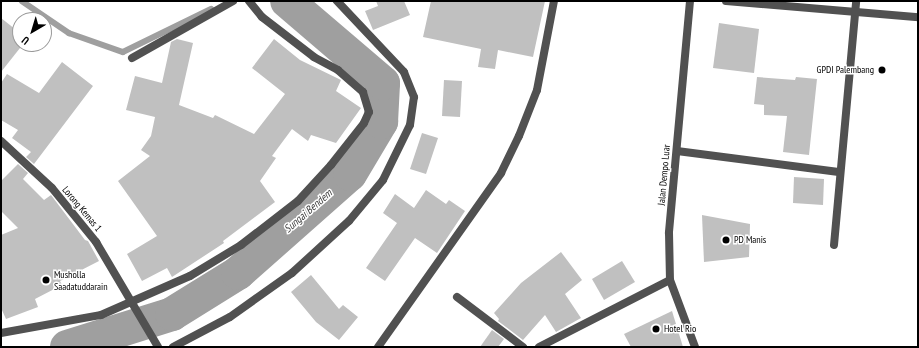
<!DOCTYPE html>
<style>
body{margin:0}
#map{position:relative;width:919px;height:348px;overflow:hidden;background:#fff;font-family:"PT Sans Narrow",sans-serif}
div>[style]{position:absolute}
.stream>*{height:5.5px;margin:-2.75px;padding:0 2.75px;transform-origin:2.75px;border-radius:2.75px;background:#9f9f9f}
.river>*{height:34px;margin:-17px;padding:0 17px;transform-origin:17px;border-radius:17px;background:#9f9f9f}
.building>*{inset:0;background:#c0c0c0}
.minor>*{height:8px;margin:-4px;padding:0 4px;transform-origin:4px;border-radius:4px;background:#515151}
.tertiary>*{height:8px;margin:-4px;padding:0 4px;transform-origin:4px;border-radius:4px;background:#515151}
.dots>*{width:11px;height:11px;translate:-50% -50%;box-sizing:border-box;border:2px solid #fff;border-radius:50%}
span{translate:-50% -50%;white-space:nowrap;text-align:center;line-height:1.15;-webkit-text-stroke:3px #fff;paint-order:stroke}
.poi-label{font-size:10px;color:#000}
.right{translate:-100% -50%;text-align:right}
.left{translate:0 -50%;text-align:left}
.street-label{font-size:10px;color:#000}
.water-label{font-size:11px;color:#404040;font-style:italic}
.frame{position:absolute;inset:0;border:2px solid #000;pointer-events:none}
.north{position:absolute;left:12px;top:12px;width:40px;height:40px;box-sizing:border-box;background:#fff;border:1px solid #999;border-radius:50%;rotate:218deg;font-size:11px;font-weight:700;line-height:16px;text-align:center;color:#000}
.north::after{content:'';display:block;margin:auto;width:14px;height:18px;background:#000;clip-path:polygon(50% 0,100% 100%,50% 72%,0 100%)}
</style>
<div id="map">
<div class="stream">
<div style="left:22px;top:1px;width:57px;rotate:34.2deg"></div>
<div style="left:69px;top:33px;width:57px;rotate:19.4deg"></div>
<div style="left:123px;top:52px;width:98px;rotate:-26deg"></div>
</div>
<div class="river">
<div style="left:67px;top:347px;width:110px;rotate:-17.4deg"></div>
<div style="left:172px;top:314px;width:78px;rotate:-31.8deg"></div>
<div style="left:238px;top:273px;width:149px;rotate:-41.5deg"></div>
<div style="left:350px;top:174px;width:61px;rotate:-59.2deg"></div>
<div style="left:381px;top:122px;width:39px;rotate:-87deg"></div>
<div style="left:383px;top:83px;width:126px;rotate:-139.5deg"></div>
</div>
<div class="building">
<div style="clip-path:polygon(376px 1px,404px 1px,410px 15px,373px 30px,365px 11px,378px 6px)"></div>
<div style="clip-path:polygon(431px 1px,545px 1px,533px 57px,498px 50px,495px 69px,478px 67px,481px 49px,423px 37px)"></div>
<div style="clip-path:polygon(1px 18px,20px 33px,20px 48px,1px 72px)"></div>
<div style="clip-path:polygon(719px 23px,759px 29px,754px 73px,713px 68px)"></div>
<div style="clip-path:polygon(177px 39px,193px 43px,179px 105px,213px 118px,215px 115px,254px 134px,285px 94px,252px 68px,274px 39px,300px 60px,341px 80px,336px 91px,361px 108px,336px 143px,311px 135px,308px 141px,292px 129px,272px 156px,276px 158px,260px 181px,275px 202px,223px 241px,224px 243px,172px 277px,167px 268px,142px 281px,127px 254px,157px 236px,118px 181px,150px 156px,141px 150px,151px 136px,155px 117px,126px 110px,135px 76px,162px 83px,171px 42px)"></div>
<div style="clip-path:polygon(62px 62px,93px 86px,34px 164px,26px 157px,31px 152px,12px 138px,18px 130px,1px 120px,1px 83px,7px 74px,39px 93px)"></div>
<div style="clip-path:polygon(757px 77px,795px 80px,796px 77px,817px 79px,809px 155px,783px 152px,787px 116px,764px 115px,764px 105px,754px 104px)"></div>
<div style="clip-path:polygon(444px 80px,462px 81px,460px 117px,442px 116px)"></div>
<div style="clip-path:polygon(422px 133px,438px 138px,426px 174px,410px 169px)"></div>
<div style="clip-path:polygon(18px 164px,28px 173px,23px 179px,44px 200px,51px 195px,85px 240px,88px 241px,99px 261px,60px 281px,62px 285px,35px 299px,38px 307px,6px 319px,1px 308px,1px 235px,18px 228px,1px 211px,1px 181px)"></div>
<div style="clip-path:polygon(794px 177px,824px 179px,823px 205px,793px 203px)"></div>
<div style="clip-path:polygon(426px 190px,446px 204px,449px 200px,465px 211px,437px 253px,415px 238px,385px 281px,366px 268px,397px 223px,383px 213px,395px 194px,414px 208px)"></div>
<div style="clip-path:polygon(702px 215px,750px 224px,749px 257px,704px 262px)"></div>
<div style="clip-path:polygon(561px 252px,582px 280px,565px 294px,581px 318px,556px 332px,545px 315px,523px 340px,498px 321px,499px 319px,494px 313px,521px 283px)"></div>
<div style="clip-path:polygon(622px 261px,635px 282px,604px 300px,592px 279px)"></div>
<div style="clip-path:polygon(311px 275px,339px 309px,343px 305px,358px 317px,339px 340px,316px 322px,291px 292px)"></div>
<div style="clip-path:polygon(672px 311px,683px 347px,631px 347px,624px 334px)"></div>
<div style="clip-path:polygon(492px 330px,504px 339px,498px 347px,480px 347px)"></div>
</div>
<div class="minor">
<div style="left:132px;top:58px;width:116px;rotate:-29.4deg"></div>
<div style="left:1px;top:141px;width:69px;rotate:42.7deg"></div>
<div style="left:52px;top:188px;width:70px;rotate:50.8deg"></div>
<div style="left:96px;top:242px;width:122px;rotate:59.4deg"></div>
<div style="left:677px;top:151px;width:163px;rotate:7.4deg"></div>
<div style="left:834px;top:245px;width:245px;rotate:-84.8deg"></div>
<div style="left:457px;top:297px;width:83px;rotate:37.1deg"></div>
<div style="left:1px;top:333px;width:102px;rotate:-10.2deg"></div>
<div style="left:101px;top:315px;width:97px;rotate:-23.7deg"></div>
<div style="left:190px;top:276px;width:60px;rotate:-31.3deg"></div>
<div style="left:241px;top:245px;width:72px;rotate:-37.7deg"></div>
<div style="left:298px;top:201px;width:49px;rotate:-47.5deg"></div>
<div style="left:331px;top:165px;width:53px;rotate:-51.8deg"></div>
<div style="left:364px;top:123px;width:12px;rotate:-66deg"></div>
<div style="left:369px;top:112px;width:21px;rotate:-107deg"></div>
<div style="left:363px;top:92px;width:33px;rotate:-139deg"></div>
<div style="left:338px;top:70px;width:27px;rotate:-152deg"></div>
<div style="left:314px;top:57px;width:66px;rotate:-142.4deg"></div>
<div style="left:262px;top:17px;width:21px;rotate:-129deg"></div>
<div style="left:173px;top:347px;width:64px;rotate:-27.8deg"></div>
<div style="left:230px;top:317px;width:76px;rotate:-35.4deg"></div>
<div style="left:292px;top:273px;width:77px;rotate:-42.4deg"></div>
<div style="left:349px;top:221px;width:53px;rotate:-50.3deg"></div>
<div style="left:383px;top:180px;width:61px;rotate:-63.9deg"></div>
<div style="left:410px;top:125px;width:28px;rotate:-82deg"></div>
<div style="left:414px;top:97px;width:27px;rotate:-112deg"></div>
<div style="left:404px;top:72px;width:98px;rotate:-133.3deg"></div>
<div style="left:378px;top:347px;width:213px;rotate:-54.7deg"></div>
<div style="left:501px;top:173px;width:41px;rotate:-64.1deg"></div>
<div style="left:519px;top:136px;width:49px;rotate:-68.6deg"></div>
<div style="left:537px;top:90px;width:91px;rotate:-79.2deg"></div>
<div style="left:539px;top:347px;width:147px;rotate:-27.1deg"></div>
</div>
<div class="tertiary">
<div style="left:690px;top:1px;width:233px;rotate:95.2deg"></div>
<div style="left:669px;top:233px;width:47px;rotate:88.8deg"></div>
<div style="left:670px;top:280px;width:72px;rotate:69.5deg"></div>
<div style="left:726px;top:1px;width:193px;rotate:4.8deg"></div>
</div>
<div class="dots">
<div style="left:882px;top:70px;background:#000"></div>
<div style="left:726px;top:240px;background:#000"></div>
<div style="left:46px;top:280px;background:#000"></div>
<div style="left:656px;top:329px;background:#000"></div>
</div>
<div class="poi-label">
<span class="right" style="left:874px;top:70px">GPDI Palembang</span>
<span class="left" style="left:734px;top:240px">PD Manis</span>
<span class="left" style="left:54px;top:280px">Musholla<br>Saadatuddarain</span>
<span class="left" style="left:664px;top:329px">Hotel Rio</span>
</div>
<div class="street-label">
<span style="left:664px;top:175px;rotate:-85deg">Jalan Dempo Luar</span>
<span style="left:82px;top:209px;rotate:50deg">Lorong Kemas 1</span>
</div>
<div class="water-label">
<span style="left:308px;top:211px;rotate:-41deg">Sungai Bendem</span>
</div>
<div class="frame"></div>
<div class="north">U</div>
</div>
